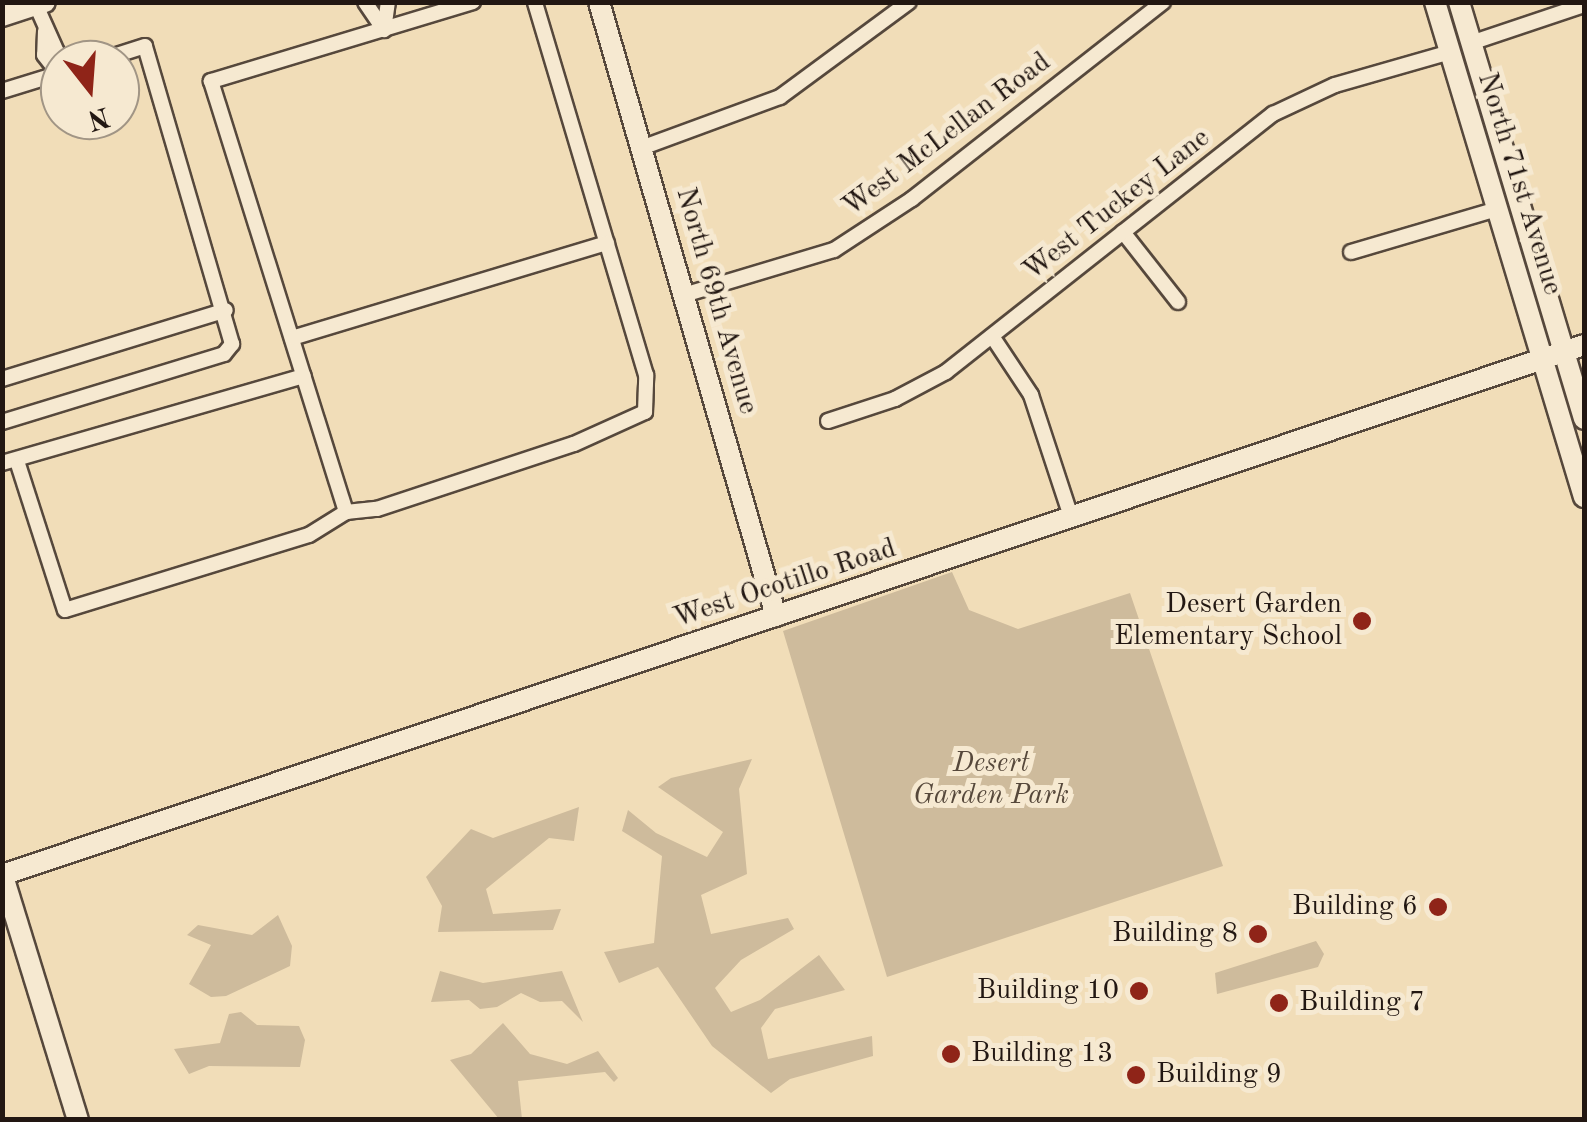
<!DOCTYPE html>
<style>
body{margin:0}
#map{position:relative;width:1587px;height:1122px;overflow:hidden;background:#f1ddb8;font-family:"Old Standard TT",serif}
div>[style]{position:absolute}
.green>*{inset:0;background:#cebb9c}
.roads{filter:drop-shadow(2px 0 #56483c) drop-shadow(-2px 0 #56483c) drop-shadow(0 2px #56483c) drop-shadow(0 -2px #56483c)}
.street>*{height:14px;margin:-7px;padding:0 7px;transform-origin:7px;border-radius:7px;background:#f6e9d1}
.secondary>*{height:20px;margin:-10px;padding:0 10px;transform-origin:10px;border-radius:10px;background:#f6e9d1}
.dots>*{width:28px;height:28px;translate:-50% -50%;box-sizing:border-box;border:5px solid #f6e9d1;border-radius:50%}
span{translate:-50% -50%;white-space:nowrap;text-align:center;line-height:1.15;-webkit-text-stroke:10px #f6e9d1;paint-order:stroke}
.street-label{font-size:28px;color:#221712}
.poi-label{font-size:28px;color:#221712}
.right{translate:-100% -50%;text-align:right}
.left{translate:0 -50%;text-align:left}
.park-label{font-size:28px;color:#56483b;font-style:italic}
.frame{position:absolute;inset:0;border:5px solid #221712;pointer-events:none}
.north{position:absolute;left:40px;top:40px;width:100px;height:100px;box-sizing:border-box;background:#f6e9d1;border:2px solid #a19585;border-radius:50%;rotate:163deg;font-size:28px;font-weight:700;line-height:40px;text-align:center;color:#221712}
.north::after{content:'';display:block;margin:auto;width:35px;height:45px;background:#8f2418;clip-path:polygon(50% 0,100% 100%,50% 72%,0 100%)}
</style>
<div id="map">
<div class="green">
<div style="clip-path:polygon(952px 572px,969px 610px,1018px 629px,1130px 593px,1223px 866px,887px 977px,783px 631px)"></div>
<div style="clip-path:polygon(752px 759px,739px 789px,747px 874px,701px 895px,711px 934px,788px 918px,794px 929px,741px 960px,715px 988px,731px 1012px,760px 1000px,819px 955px,845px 990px,775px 1009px,761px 1028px,768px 1059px,872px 1036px,873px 1056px,790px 1079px,771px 1093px,712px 1046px,658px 967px,619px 983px,604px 952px,654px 943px,662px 856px,622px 831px,628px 810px,656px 833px,707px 857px,723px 832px,658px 787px,671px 778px)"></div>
<div style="clip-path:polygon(579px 807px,574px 841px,549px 838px,486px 889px,493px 914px,561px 909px,553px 930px,438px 932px,442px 906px,426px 877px,471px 829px,493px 838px)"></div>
<div style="clip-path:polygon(278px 915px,292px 946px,290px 966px,226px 996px,211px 997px,189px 984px,211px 945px,187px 935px,198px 925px,252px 935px)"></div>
<div style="clip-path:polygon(1316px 941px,1324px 954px,1318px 967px,1217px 994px,1215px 973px)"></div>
<div style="clip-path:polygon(440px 971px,483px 983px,562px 971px,583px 1022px,562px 1001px,540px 1002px,521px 993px,497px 1007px,480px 1009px,469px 1000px,431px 1002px)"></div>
<div style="clip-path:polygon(241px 1012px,257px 1025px,299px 1026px,305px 1040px,300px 1067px,209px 1066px,189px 1074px,174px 1049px,220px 1043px,229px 1014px)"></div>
<div style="clip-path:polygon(503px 1023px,530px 1054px,567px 1064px,598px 1051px,618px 1078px,614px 1082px,605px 1072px,518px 1081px,522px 1119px,499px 1119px,450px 1060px,471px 1054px)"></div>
</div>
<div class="roads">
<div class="street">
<div style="left:365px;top:2px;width:34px;rotate:56deg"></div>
<div style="left:473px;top:2px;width:274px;rotate:163.2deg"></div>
<div style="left:211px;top:81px;width:452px;rotate:72.6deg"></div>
<div style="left:346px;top:512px;width:31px;rotate:-6deg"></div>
<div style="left:377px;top:509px;width:207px;rotate:-18.3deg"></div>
<div style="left:574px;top:444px;width:78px;rotate:-24.3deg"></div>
<div style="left:645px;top:412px;width:37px;rotate:-88deg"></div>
<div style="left:646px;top:375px;width:389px;rotate:-106.6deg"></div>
<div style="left:36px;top:5px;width:51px;rotate:65.9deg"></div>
<div style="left:57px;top:52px;width:9px;rotate:122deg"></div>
<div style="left:384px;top:30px;width:28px;rotate:-82deg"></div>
<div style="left:45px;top:31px;width:24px;rotate:92deg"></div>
<div style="left:44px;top:55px;width:18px;rotate:52deg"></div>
<div style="left:1471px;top:43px;width:119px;rotate:-18.6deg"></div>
<div style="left:2px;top:91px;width:61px;rotate:-17.2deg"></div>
<div style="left:644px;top:147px;width:145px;rotate:-20.2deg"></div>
<div style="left:780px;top:97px;width:160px;rotate:-36.4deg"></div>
<div style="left:1123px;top:232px;width:89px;rotate:51.8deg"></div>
<div style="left:1351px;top:252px;width:152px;rotate:-16.4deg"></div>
<div style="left:687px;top:294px;width:153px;rotate:-16.7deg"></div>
<div style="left:834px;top:250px;width:93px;rotate:-33.2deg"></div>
<div style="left:912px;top:199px;width:319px;rotate:-38.1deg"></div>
<div style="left:992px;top:336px;width:71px;rotate:56.5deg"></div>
<div style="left:1031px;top:395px;width:128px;rotate:71.8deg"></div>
<div style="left:292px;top:338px;width:329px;rotate:-16.8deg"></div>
<div style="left:2px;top:379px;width:234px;rotate:-17.1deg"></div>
<div style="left:828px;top:421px;width:71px;rotate:-18.2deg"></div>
<div style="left:895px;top:399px;width:58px;rotate:-27.9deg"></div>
<div style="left:946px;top:372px;width:417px;rotate:-38.3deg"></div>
<div style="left:1273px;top:114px;width:68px;rotate:-25.1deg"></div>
<div style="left:1335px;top:85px;width:120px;rotate:-16deg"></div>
<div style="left:2px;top:422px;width:232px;rotate:-17deg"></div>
<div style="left:224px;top:354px;width:13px;rotate:-51deg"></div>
<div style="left:232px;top:344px;width:310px;rotate:-106.3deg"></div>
<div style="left:145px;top:46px;width:46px;rotate:162.3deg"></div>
<div style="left:2px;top:463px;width:314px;rotate:-16.1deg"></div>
<div style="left:18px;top:464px;width:153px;rotate:72.2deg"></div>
<div style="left:65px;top:610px;width:255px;rotate:-17.1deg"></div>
<div style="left:309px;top:535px;width:44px;rotate:-31.9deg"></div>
</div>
<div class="secondary">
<div style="left:599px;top:2px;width:639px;rotate:73.92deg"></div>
<div style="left:1435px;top:2px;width:517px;rotate:73.25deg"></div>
<div style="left:1459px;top:2px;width:435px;rotate:73.3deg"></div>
<div style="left:2px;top:16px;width:45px;rotate:-18deg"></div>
<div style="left:2px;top:873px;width:258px;rotate:72.9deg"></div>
<div style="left:2px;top:875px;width:1668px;rotate:-18.52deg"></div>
</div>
</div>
<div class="dots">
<div style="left:1362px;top:621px;background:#8f2418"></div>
<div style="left:1438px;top:907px;background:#8f2418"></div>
<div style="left:1258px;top:934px;background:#8f2418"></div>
<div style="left:1139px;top:991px;background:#8f2418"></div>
<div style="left:1279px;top:1003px;background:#8f2418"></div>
<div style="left:951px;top:1054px;background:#8f2418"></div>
<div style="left:1136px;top:1075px;background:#8f2418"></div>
</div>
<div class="street-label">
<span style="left:947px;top:135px;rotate:-37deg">West McLellan Road</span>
<span style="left:1519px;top:184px;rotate:73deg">North 71st Avenue</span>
<span style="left:1117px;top:205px;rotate:-38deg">West Tuckey Lane</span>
<span style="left:716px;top:301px;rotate:74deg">North 69th Avenue</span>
<span style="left:785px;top:584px;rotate:-18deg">West Ocotillo Road</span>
</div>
<div class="poi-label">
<span class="right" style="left:1342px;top:621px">Desert Garden<br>Elementary School</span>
<span class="right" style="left:1418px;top:907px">Building 6</span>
<span class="right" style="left:1238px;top:934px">Building 8</span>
<span class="right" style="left:1119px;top:991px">Building 10</span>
<span class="left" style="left:1299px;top:1003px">Building 7</span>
<span class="left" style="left:971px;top:1054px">Building 13</span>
<span class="left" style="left:1156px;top:1075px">Building 9</span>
</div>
<div class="park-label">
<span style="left:991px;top:780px">Desert<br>Garden Park</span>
</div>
<div class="frame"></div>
<div class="north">N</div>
</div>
